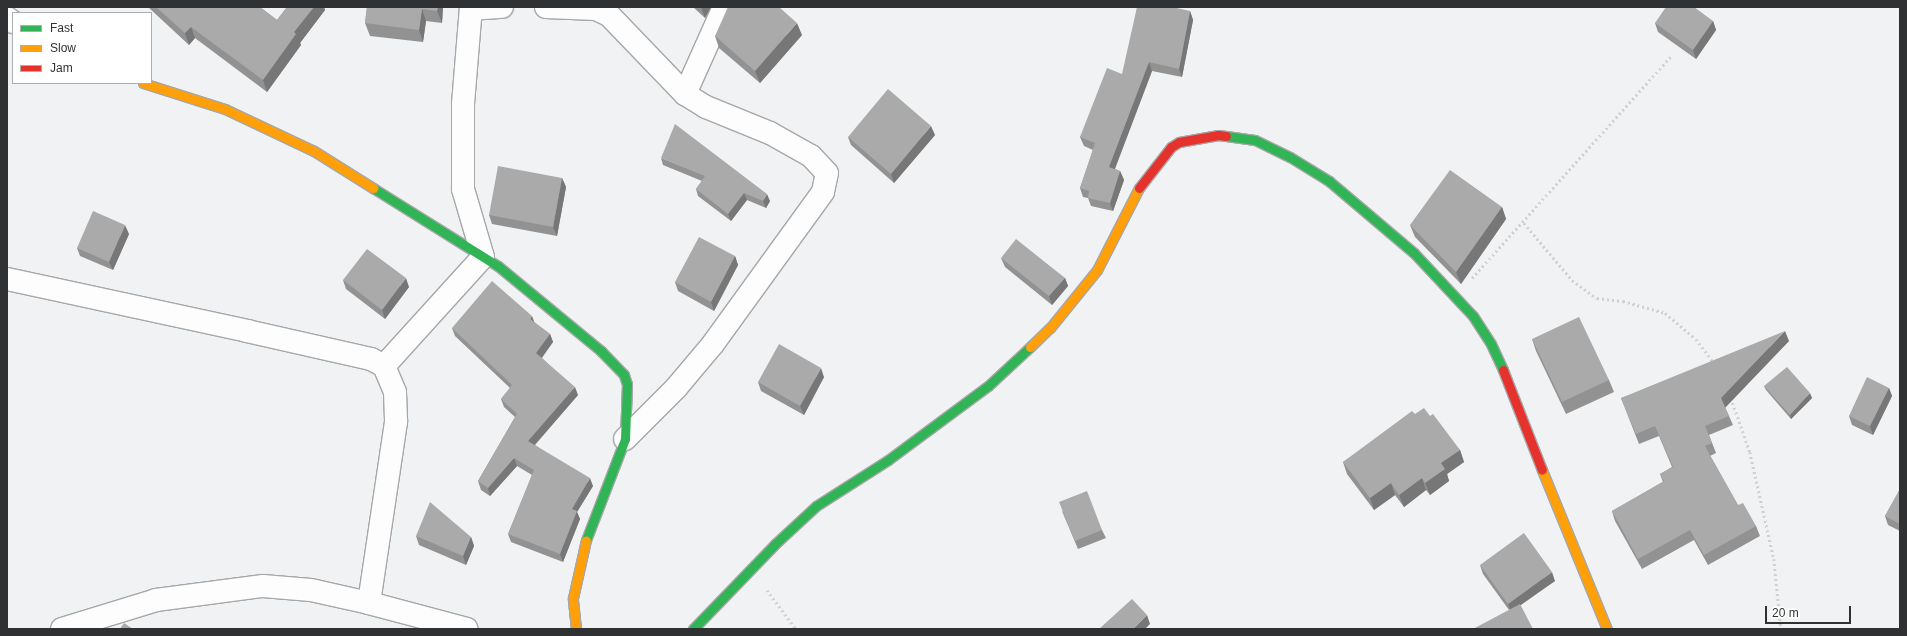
<!DOCTYPE html>
<style>
body{margin:0}
#map{position:relative;width:1907px;height:636px;overflow:hidden;background:#f1f2f3;font-family:Helvetica,sans-serif}
div>[style]{position:absolute}
.path>*{height:2.5px;margin-top:-1.25px;transform-origin:0;background:repeating-linear-gradient(90deg,#cfd0d0 0 2px,transparent 0 5px)}
.roads{filter:drop-shadow(1px 0 #a6a7a8) drop-shadow(-1px 0 #a6a7a8) drop-shadow(0 1px #a6a7a8) drop-shadow(0 -1px #a6a7a8)}
.street>*{height:22px;margin:-11px;padding:0 11px;transform-origin:11px;border-radius:11px;background:#fdfdfd}
.fast>*{height:9px;margin:-4.5px;padding:0 4.5px;transform-origin:4.5px;border-radius:4.5px;background:#30b455}
.slow>*{height:9px;margin:-4.5px;padding:0 4.5px;transform-origin:4.5px;border-radius:4.5px;background:#ff9f0a}
.jam>*{height:9px;margin:-4.5px;padding:0 4.5px;transform-origin:4.5px;border-radius:4.5px;background:#e5322d}
.wall>*{inset:0;background:#929292}
.shaded-wall>*{inset:0;background:#777}
.building>*{inset:0;background:#aaa}
span{translate:-50% -50%;white-space:nowrap;text-align:center;line-height:1.15;-webkit-text-stroke:4px #fff;paint-order:stroke}
.frame{position:absolute;inset:0;border:8px solid #303132;pointer-events:none}
.legend{position:absolute;left:12px;top:12px;width:140px;height:72px;box-sizing:border-box;background:#fff;border:1px solid #acadad;margin:0;padding:5px 7px;list-style:none;font-size:12px;color:#303132}
.legend li{display:flex;align-items:center;gap:8px;height:20px}
.legend b{width:20px;border:1px solid #acadad}
.scale{position:absolute;left:1765px;top:606px;width:86px;height:18px;box-sizing:border-box;border:2px solid #303132;border-top:0;padding-left:5px;font-size:12px;line-height:14px;white-space:nowrap;color:#303132;-webkit-text-stroke:3px #fff;paint-order:stroke}
</style>
<div id="map">
<div class="path">
<div style="left:1524px;top:223px;width:75px;rotate:49.9deg"></div>
<div style="left:1572px;top:280px;width:31px;rotate:36deg"></div>
<div style="left:1597px;top:298px;width:26px;rotate:7deg"></div>
<div style="left:1623px;top:301px;width:44px;rotate:15.9deg"></div>
<div style="left:1665px;top:313px;width:40px;rotate:40deg"></div>
<div style="left:1696px;top:339px;width:30px;rotate:53deg"></div>
<div style="left:1472px;top:278px;width:297px;rotate:-48.1deg"></div>
<div style="left:1731px;top:398px;width:57px;rotate:70.6deg"></div>
<div style="left:1750px;top:452px;width:110px;rotate:77.4deg"></div>
<div style="left:1774px;top:559px;width:70px;rotate:84.3deg"></div>
<div style="left:767px;top:590px;width:49px;rotate:53.4deg"></div>
</div>
<div class="roads">
<div class="street">
<div style="left:546px;top:7px;width:50px;rotate:2.3deg"></div>
<div style="left:596px;top:9px;width:14px;rotate:25deg"></div>
<div style="left:609px;top:15px;width:110px;rotate:46.1deg"></div>
<div style="left:685px;top:94px;width:25px;rotate:32deg"></div>
<div style="left:706px;top:107px;width:69px;rotate:22.1deg"></div>
<div style="left:770px;top:133px;width:47px;rotate:29.3deg"></div>
<div style="left:811px;top:156px;width:23px;rotate:47deg"></div>
<div style="left:827px;top:173px;width:19px;rotate:102deg"></div>
<div style="left:823px;top:192px;width:188px;rotate:125.9deg"></div>
<div style="left:713px;top:344px;width:57px;rotate:130.1deg"></div>
<div style="left:676px;top:388px;width:72px;rotate:135deg"></div>
<div style="left:471px;top:9px;width:31px;rotate:-4deg"></div>
<div style="left:7px;top:18px;width:7px;rotate:34deg"></div>
<div style="left:685px;top:94px;width:95px;rotate:-65.9deg"></div>
<div style="left:7px;top:279px;width:246px;rotate:12.2deg"></div>
<div style="left:247px;top:331px;width:127px;rotate:12.7deg"></div>
<div style="left:371px;top:359px;width:15px;rotate:28deg"></div>
<div style="left:384px;top:366px;width:28px;rotate:67deg"></div>
<div style="left:395px;top:392px;width:30px;rotate:88deg"></div>
<div style="left:396px;top:422px;width:183px;rotate:98.5deg"></div>
<div style="left:384px;top:366px;width:147px;rotate:-47.8deg"></div>
<div style="left:483px;top:257px;width:71px;rotate:-106.4deg"></div>
<div style="left:463px;top:189px;width:85px;rotate:-90deg"></div>
<div style="left:463px;top:104px;width:97px;rotate:-85.3deg"></div>
<div style="left:62px;top:629px;width:98px;rotate:-17.1deg"></div>
<div style="left:156px;top:600px;width:108px;rotate:-7.5deg"></div>
<div style="left:263px;top:586px;width:48px;rotate:4.8deg"></div>
<div style="left:311px;top:590px;width:59px;rotate:12.6deg"></div>
<div style="left:369px;top:603px;width:101px;rotate:14.9deg"></div>
</div>
<div class="fast">
<div style="left:1226px;top:136px;width:29px;rotate:8deg"></div>
<div style="left:1255px;top:140px;width:39px;rotate:26deg"></div>
<div style="left:1290px;top:157px;width:46px;rotate:31.6deg"></div>
<div style="left:1329px;top:181px;width:111px;rotate:40.3deg"></div>
<div style="left:1414px;top:253px;width:86px;rotate:46.9deg"></div>
<div style="left:1473px;top:316px;width:33px;rotate:57deg"></div>
<div style="left:1491px;top:344px;width:29px;rotate:65deg"></div>
<div style="left:373px;top:188px;width:147px;rotate:32deg"></div>
<div style="left:498px;top:266px;width:134px;rotate:39.5deg"></div>
<div style="left:601px;top:351px;width:33px;rotate:46deg"></div>
<div style="left:624px;top:375px;width:9px;rotate:72deg"></div>
<div style="left:627px;top:384px;width:55px;rotate:92.1deg"></div>
<div style="left:625px;top:439px;width:108px;rotate:111.1deg"></div>
<div style="left:693px;top:629px;width:118px;rotate:-46deg"></div>
<div style="left:775px;top:544px;width:56px;rotate:-42.8deg"></div>
<div style="left:816px;top:506px;width:85px;rotate:-32.6deg"></div>
<div style="left:888px;top:460px;width:124px;rotate:-36.5deg"></div>
<div style="left:988px;top:386px;width:57px;rotate:-42.9deg"></div>
</div>
<div class="slow">
<div style="left:143px;top:83px;width:86px;rotate:17.6deg"></div>
<div style="left:225px;top:109px;width:98px;rotate:25.3deg"></div>
<div style="left:314px;top:151px;width:70px;rotate:32.1deg"></div>
<div style="left:1030px;top:347px;width:28px;rotate:-44deg"></div>
<div style="left:1050px;top:328px;width:75px;rotate:-51deg"></div>
<div style="left:1097px;top:270px;width:92px;rotate:-62.9deg"></div>
<div style="left:1542px;top:470px;width:172px;rotate:67.8deg"></div>
<div style="left:576px;top:629px;width:31px;rotate:-96deg"></div>
<div style="left:573px;top:598px;width:59px;rotate:-77.4deg"></div>
</div>
<div class="jam">
<div style="left:1139px;top:188px;width:52px;rotate:-52deg"></div>
<div style="left:1171px;top:147px;width:9px;rotate:-32deg"></div>
<div style="left:1179px;top:142px;width:40px;rotate:-10deg"></div>
<div style="left:1218px;top:135px;width:8px;rotate:7deg"></div>
<div style="left:1503px;top:370px;width:107px;rotate:68.7deg"></div>
</div>
</div>
<div class="wall">
<div style="clip-path:polygon(148px 7px,260px 7px,277px 20px,287px 7px,324px 7px,325px 10px,300px 43px,301px 45px,267px 92px,195px 38px,189px 45px)"></div>
<div style="clip-path:polygon(367px 7px,443px 7px,442px 23px,426px 21px,423px 42px,370px 36px,365px 23px)"></div>
<div style="clip-path:polygon(693px 7px,711px 7px,705px 18px)"></div>
<div style="clip-path:polygon(1190px 11px,1193px 20px,1182px 77px,1152px 71px,1115px 169px,1120px 171px,1124px 180px,1113px 211px,1091px 206px,1088px 198px,1083px 197px,1080px 188px,1093px 150px,1084px 146px,1080px 137px)"></div>
<div style="clip-path:polygon(1713px 21px,1716px 30px,1696px 59px,1658px 32px,1655px 23px)"></div>
<div style="clip-path:polygon(802px 35px,760px 83px,719px 48px,715px 36px)"></div>
<div style="clip-path:polygon(935px 135px,894px 183px,851px 145px,848px 137px)"></div>
<div style="clip-path:polygon(661px 158px,770px 201px,766px 208px,747px 200px,731px 221px,698px 196px,696px 189px,702px 181px,663px 165px)"></div>
<div style="clip-path:polygon(562px 178px,566px 187px,557px 236px,492px 224px,489px 215px)"></div>
<div style="clip-path:polygon(1502px 207px,1506px 219px,1461px 284px,1415px 237px,1410px 225px)"></div>
<div style="clip-path:polygon(129px 234px,113px 270px,80px 256px,77px 248px)"></div>
<div style="clip-path:polygon(735px 256px,738px 265px,714px 311px,678px 291px,675px 282px)"></div>
<div style="clip-path:polygon(1001px 258px,1065px 278px,1068px 286px,1052px 305px,1005px 267px)"></div>
<div style="clip-path:polygon(343px 280px,409px 287px,385px 319px,346px 289px)"></div>
<div style="clip-path:polygon(534px 322px,550px 334px,553px 342px,542px 358px,578px 395px,535px 445px,593px 486px,577px 512px,580px 519px,563px 562px,511px 542px,508px 534px,532px 475px,517px 466px,490px 496px,481px 490px,478px 481px,515px 417px,504px 407px,501px 399px,510px 388px,455px 336px,452px 328px)"></div>
<div style="clip-path:polygon(1532px 339px,1609px 380px,1614px 392px,1566px 414px,1536px 351px)"></div>
<div style="clip-path:polygon(1789px 341px,1725px 407px,1733px 425px,1709px 435px,1716px 453px,1710px 456px,1738px 505px,1756px 526px,1760px 536px,1708px 565px,1694px 540px,1642px 569px,1615px 521px,1612px 511px,1663px 482px,1660px 474px,1672px 467px,1659px 436px,1639px 444px,1621px 398px)"></div>
<div style="clip-path:polygon(824px 377px,804px 415px,761px 391px,758px 382px)"></div>
<div style="clip-path:polygon(1764px 386px,1812px 398px,1791px 419px,1766px 390px)"></div>
<div style="clip-path:polygon(1889px 388px,1892px 396px,1873px 435px,1852px 425px,1849px 416px)"></div>
<div style="clip-path:polygon(1415px 414px,1430px 416px,1460px 450px,1464px 462px,1447px 474px,1449px 481px,1430px 495px,1426px 490px,1404px 507px,1395px 495px,1374px 510px,1347px 474px,1343px 462px)"></div>
<div style="clip-path:polygon(1900px 489px,1900px 531px,1888px 525px,1885px 516px)"></div>
<div style="clip-path:polygon(1062px 511px,1102px 530px,1106px 538px,1078px 549px)"></div>
<div style="clip-path:polygon(416px 536px,471px 537px,474px 546px,466px 565px,419px 545px)"></div>
<div style="clip-path:polygon(1480px 565px,1555px 581px,1509px 610px,1483px 574px)"></div>
</div>
<div class="shaded-wall">
<div style="clip-path:polygon(314px 7px,324px 7px,325px 10px,300px 43px,301px 45px,267px 92px,263px 80px,294px 32px)"></div>
<div style="clip-path:polygon(438px 7px,443px 7px,442px 23px,437px 11px)"></div>
<div style="clip-path:polygon(701px 7px,711px 7px,705px 18px)"></div>
<div style="clip-path:polygon(422px 9px,426px 21px,423px 42px,419px 30px)"></div>
<div style="clip-path:polygon(1190px 11px,1193px 20px,1182px 77px,1179px 69px)"></div>
<div style="clip-path:polygon(1713px 21px,1716px 30px,1696px 59px,1693px 50px)"></div>
<div style="clip-path:polygon(797px 23px,802px 35px,760px 83px,755px 71px)"></div>
<div style="clip-path:polygon(191px 27px,195px 38px,189px 45px,185px 33px)"></div>
<div style="clip-path:polygon(1149px 62px,1152px 71px,1112px 176px,1109px 167px)"></div>
<div style="clip-path:polygon(931px 126px,935px 135px,894px 183px,891px 174px)"></div>
<div style="clip-path:polygon(1120px 171px,1124px 180px,1113px 211px,1110px 203px)"></div>
<div style="clip-path:polygon(562px 178px,566px 187px,557px 236px,553px 227px)"></div>
<div style="clip-path:polygon(744px 193px,747px 200px,731px 221px,728px 214px)"></div>
<div style="clip-path:polygon(767px 194px,770px 201px,766px 208px,763px 201px)"></div>
<div style="clip-path:polygon(1502px 207px,1506px 219px,1461px 284px,1456px 272px)"></div>
<div style="clip-path:polygon(125px 225px,129px 234px,113px 270px,109px 262px)"></div>
<div style="clip-path:polygon(735px 256px,738px 265px,714px 311px,711px 302px)"></div>
<div style="clip-path:polygon(406px 278px,409px 287px,385px 319px,382px 310px)"></div>
<div style="clip-path:polygon(1065px 278px,1068px 286px,1052px 305px,1049px 296px)"></div>
<div style="clip-path:polygon(532px 316px,535px 324px,530px 319px)"></div>
<div style="clip-path:polygon(1785px 331px,1789px 341px,1725px 408px,1721px 398px)"></div>
<div style="clip-path:polygon(550px 334px,553px 342px,539px 361px,536px 353px)"></div>
<div style="clip-path:polygon(821px 368px,824px 377px,804px 415px,800px 406px)"></div>
<div style="clip-path:polygon(575px 387px,578px 395px,531px 449px,528px 441px)"></div>
<div style="clip-path:polygon(1889px 388px,1892px 396px,1873px 435px,1870px 426px)"></div>
<div style="clip-path:polygon(1810px 393px,1812px 398px,1791px 419px,1790px 415px)"></div>
<div style="clip-path:polygon(1460px 450px,1464px 462px,1447px 474px,1449px 481px,1430px 495px,1425px 483px,1441px 463px)"></div>
<div style="clip-path:polygon(514px 458px,517px 466px,490px 496px,488px 488px)"></div>
<div style="clip-path:polygon(590px 478px,593px 486px,577px 512px,580px 519px,563px 562px,560px 554px,572px 509px)"></div>
<div style="clip-path:polygon(1422px 478px,1426px 490px,1404px 507px,1399px 495px)"></div>
<div style="clip-path:polygon(1391px 483px,1395px 495px,1374px 510px,1370px 498px)"></div>
<div style="clip-path:polygon(471px 537px,474px 546px,466px 565px,463px 556px)"></div>
<div style="clip-path:polygon(1552px 572px,1555px 581px,1511px 612px,1508px 604px)"></div>
<div style="clip-path:polygon(1147px 615px,1150px 624px,1145px 629px,1133px 629px)"></div>
</div>
<div class="building">
<div style="clip-path:polygon(156px 7px,260px 7px,277px 20px,287px 7px,314px 7px,294px 32px,296px 34px,263px 80px,191px 27px,185px 33px)"></div>
<div style="clip-path:polygon(367px 7px,438px 7px,437px 11px,422px 9px,419px 30px,365px 23px)"></div>
<div style="clip-path:polygon(728px 7px,779px 7px,797px 23px,755px 71px,715px 36px)"></div>
<div style="clip-path:polygon(1137px 7px,1172px 7px,1190px 11px,1179px 69px,1149px 62px,1109px 167px,1120px 171px,1110px 203px,1088px 198px,1089px 191px,1080px 188px,1095px 143px,1080px 137px,1107px 68px,1122px 74px)"></div>
<div style="clip-path:polygon(1666px 7px,1694px 7px,1713px 21px,1693px 50px,1655px 23px)"></div>
<div style="clip-path:polygon(888px 89px,931px 126px,891px 174px,848px 137px)"></div>
<div style="clip-path:polygon(675px 124px,767px 194px,763px 201px,744px 193px,728px 214px,696px 189px,705px 176px,661px 158px)"></div>
<div style="clip-path:polygon(498px 166px,562px 178px,553px 227px,489px 215px)"></div>
<div style="clip-path:polygon(1450px 170px,1502px 207px,1456px 272px,1410px 225px)"></div>
<div style="clip-path:polygon(93px 211px,125px 225px,109px 262px,77px 248px)"></div>
<div style="clip-path:polygon(699px 237px,735px 256px,711px 302px,675px 282px)"></div>
<div style="clip-path:polygon(1016px 239px,1065px 278px,1049px 296px,1001px 258px)"></div>
<div style="clip-path:polygon(367px 249px,406px 278px,382px 310px,343px 280px)"></div>
<div style="clip-path:polygon(492px 281px,532px 316px,530px 319px,550px 334px,536px 353px,575px 387px,528px 441px,590px 478px,572px 509px,577px 511px,560px 554px,508px 534px,534px 470px,514px 458px,488px 488px,478px 481px,517px 414px,501px 399px,512px 385px,452px 328px)"></div>
<div style="clip-path:polygon(1579px 317px,1609px 380px,1562px 402px,1532px 339px)"></div>
<div style="clip-path:polygon(1785px 331px,1721px 398px,1729px 416px,1705px 426px,1712px 443px,1705px 446px,1738px 505px,1743px 503px,1756px 526px,1704px 555px,1690px 530px,1638px 559px,1612px 511px,1664px 481px,1660px 474px,1673px 467px,1655px 426px,1636px 434px,1621px 398px)"></div>
<div style="clip-path:polygon(779px 344px,821px 368px,800px 406px,758px 382px)"></div>
<div style="clip-path:polygon(1787px 367px,1810px 393px,1790px 415px,1764px 386px)"></div>
<div style="clip-path:polygon(1867px 377px,1889px 388px,1870px 426px,1849px 416px)"></div>
<div style="clip-path:polygon(1424px 408px,1430px 416px,1433px 414px,1460px 450px,1441px 463px,1445px 469px,1425px 483px,1422px 478px,1399px 495px,1391px 483px,1370px 498px,1343px 462px,1412px 411px,1415px 414px)"></div>
<div style="clip-path:polygon(1900px 489px,1900px 524px,1885px 516px)"></div>
<div style="clip-path:polygon(1087px 491px,1102px 530px,1075px 541px,1059px 502px)"></div>
<div style="clip-path:polygon(430px 502px,471px 537px,463px 556px,416px 536px)"></div>
<div style="clip-path:polygon(1524px 533px,1552px 572px,1508px 604px,1480px 565px)"></div>
<div style="clip-path:polygon(1132px 599px,1147px 615px,1133px 629px,1099px 629px)"></div>
<div style="clip-path:polygon(1520px 604px,1533px 629px,1473px 629px)"></div>
<div style="clip-path:polygon(124px 623px,133px 629px,120px 629px)"></div>
</div>
<div class="frame"></div>
<ul class="legend">
<li><b style="height:5px;background:#30b455"></b>Fast</li>
<li><b style="height:5px;background:#ff9f0a"></b>Slow</li>
<li><b style="height:5px;background:#e5322d"></b>Jam</li>
</ul>
<div class="scale">20 m</div>
</div>
